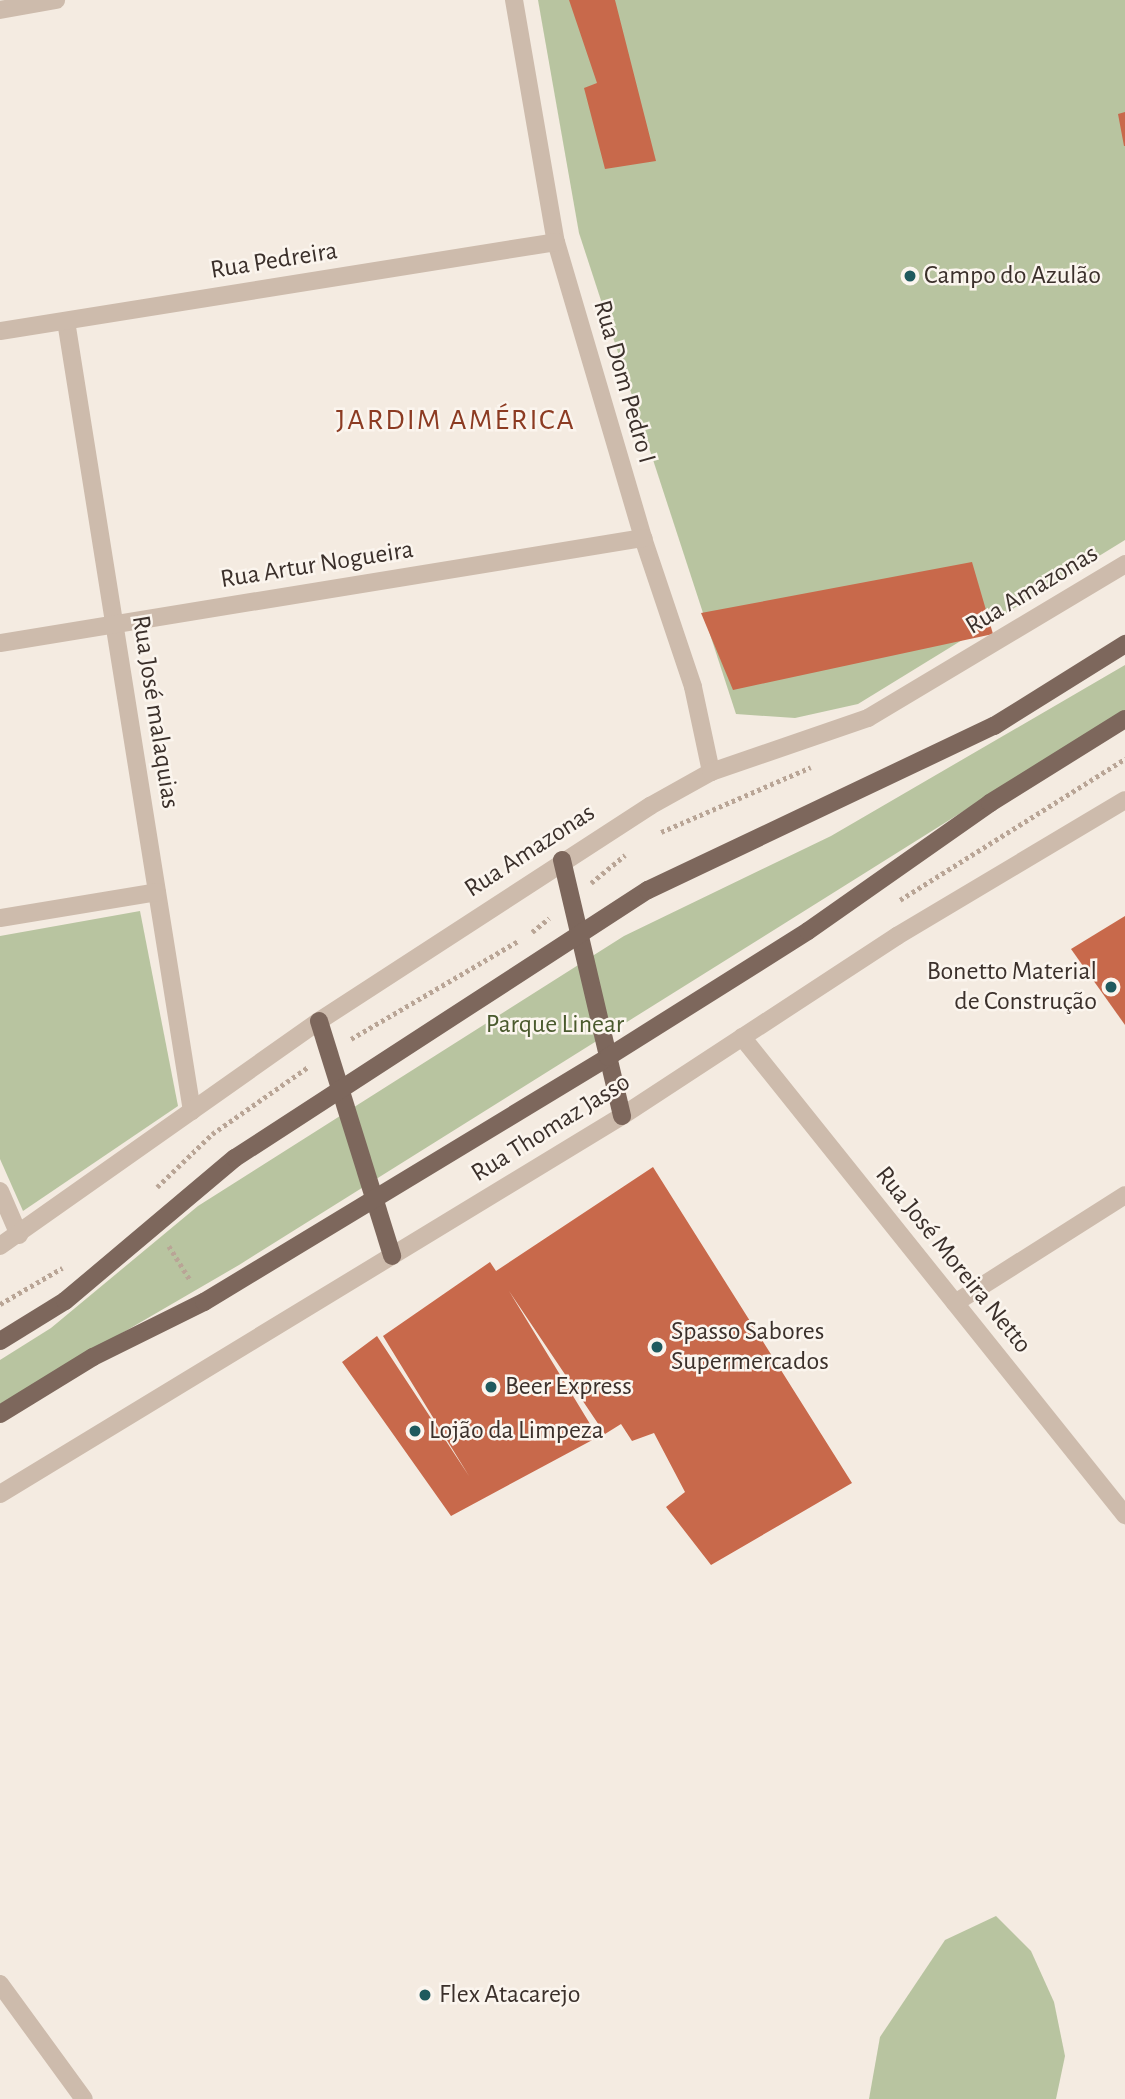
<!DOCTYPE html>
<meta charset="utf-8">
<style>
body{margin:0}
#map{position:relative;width:1125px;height:2099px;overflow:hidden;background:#f4ebe1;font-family:"Alegreya Sans",sans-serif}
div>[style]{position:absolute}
.green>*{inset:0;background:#b8c4a0}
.building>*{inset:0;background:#c8694b}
.path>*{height:4.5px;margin-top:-2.25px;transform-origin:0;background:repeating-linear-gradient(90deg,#b9a596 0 3.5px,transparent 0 7px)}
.minor>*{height:18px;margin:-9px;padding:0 9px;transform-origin:9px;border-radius:9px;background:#cdbbac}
.major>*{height:18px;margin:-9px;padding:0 9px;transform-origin:9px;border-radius:9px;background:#7d675c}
.dots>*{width:19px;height:19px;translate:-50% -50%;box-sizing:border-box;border:4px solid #fbf5ee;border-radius:50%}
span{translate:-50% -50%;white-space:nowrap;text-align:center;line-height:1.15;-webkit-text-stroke:5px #fbf5ee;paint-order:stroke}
.street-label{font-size:26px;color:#3b302b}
.poi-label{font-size:26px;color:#3b302b}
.left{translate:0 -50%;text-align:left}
.right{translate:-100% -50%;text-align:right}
.park-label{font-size:26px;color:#4a5a2e}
.quarter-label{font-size:30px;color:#8c3b22;letter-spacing:2px}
</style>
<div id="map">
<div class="green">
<div style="clip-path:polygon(538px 0,1125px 0,1125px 540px,858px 704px,795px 718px,736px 714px,579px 233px)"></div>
<div style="clip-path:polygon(1125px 665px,1125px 710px,239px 1265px,0 1404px,0 1360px,51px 1328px,198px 1206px,624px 936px,831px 836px)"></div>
<div style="clip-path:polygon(140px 911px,178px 1106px,23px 1211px,0 1159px,0 936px)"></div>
<div style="clip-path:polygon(996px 1916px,1031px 1951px,1054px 2002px,1065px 2056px,1056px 2099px,869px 2099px,880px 2037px,945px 1940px)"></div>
</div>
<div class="building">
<div style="clip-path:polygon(569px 0,615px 0,656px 161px,605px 169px,584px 88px,597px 83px)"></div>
<div style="clip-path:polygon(1125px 112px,1125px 146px,1124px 146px,1118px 114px)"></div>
<div style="clip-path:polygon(972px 562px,993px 634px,733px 690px,701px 613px)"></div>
<div style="clip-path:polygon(1125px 916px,1125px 1025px,1071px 949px)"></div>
<div style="clip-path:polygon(653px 1167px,852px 1483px,711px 1565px,666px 1507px,685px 1492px,654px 1433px,632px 1441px,621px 1424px,605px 1434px,509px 1291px,598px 1437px,451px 1516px,342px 1362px,377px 1336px,469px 1476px,383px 1336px,490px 1262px,496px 1271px)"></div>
</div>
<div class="path">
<div style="left:661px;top:832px;width:163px;rotate:-23.4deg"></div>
<div style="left:591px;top:883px;width:44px;rotate:-39.5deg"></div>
<div style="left:900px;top:900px;width:266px;rotate:-32.1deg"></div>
<div style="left:532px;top:932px;width:22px;rotate:-39deg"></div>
<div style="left:351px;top:1039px;width:194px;rotate:-30.4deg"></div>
<div style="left:157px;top:1187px;width:76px;rotate:-43.9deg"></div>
<div style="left:212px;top:1134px;width:117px;rotate:-34.9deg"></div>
<div style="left:169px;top:1246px;width:40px;rotate:58deg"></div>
<div style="left:0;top:1304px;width:72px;rotate:-30.1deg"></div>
</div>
<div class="minor">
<div style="left:514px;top:0;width:246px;rotate:80.2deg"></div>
<div style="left:556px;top:242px;width:309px;rotate:73.6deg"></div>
<div style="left:643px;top:538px;width:157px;rotate:71.4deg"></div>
<div style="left:693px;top:687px;width:87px;rotate:78deg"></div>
<div style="left:0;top:10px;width:57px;rotate:-10.1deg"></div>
<div style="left:66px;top:321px;width:800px;rotate:80.94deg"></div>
<div style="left:0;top:331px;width:563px;rotate:-9.09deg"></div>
<div style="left:0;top:643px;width:652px;rotate:-9.27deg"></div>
<div style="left:0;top:918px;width:159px;rotate:-9.4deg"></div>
<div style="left:742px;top:1037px;width:613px;rotate:51.3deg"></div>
<div style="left:0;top:1191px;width:48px;rotate:66.6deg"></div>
<div style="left:0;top:1246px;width:390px;rotate:-35.2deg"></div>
<div style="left:319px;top:1021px;width:395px;rotate:-33deg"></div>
<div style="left:650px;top:806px;width:70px;rotate:-29.1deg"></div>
<div style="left:711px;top:772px;width:166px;rotate:-19deg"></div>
<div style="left:868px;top:718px;width:300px;rotate:-30.9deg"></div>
<div style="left:955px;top:1303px;width:201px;rotate:-32.4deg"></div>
<div style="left:0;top:1494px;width:728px;rotate:-31.29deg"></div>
<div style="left:622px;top:1116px;width:329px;rotate:-33.2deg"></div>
<div style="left:897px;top:936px;width:265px;rotate:-30.8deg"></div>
<div style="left:0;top:1984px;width:142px;rotate:53.9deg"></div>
</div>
<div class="major">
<div style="left:562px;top:860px;width:263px;rotate:76.8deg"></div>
<div style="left:319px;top:1021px;width:246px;rotate:72.7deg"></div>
<div style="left:0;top:1341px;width:76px;rotate:-31.6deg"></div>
<div style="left:65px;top:1301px;width:222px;rotate:-40.1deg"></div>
<div style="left:235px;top:1158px;width:492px;rotate:-33deg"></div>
<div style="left:648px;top:890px;width:383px;rotate:-25.4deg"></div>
<div style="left:994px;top:726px;width:155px;rotate:-32deg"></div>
<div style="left:0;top:1414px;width:109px;rotate:-31.5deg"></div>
<div style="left:93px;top:1357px;width:124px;rotate:-26.4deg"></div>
<div style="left:204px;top:1302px;width:472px;rotate:-31.2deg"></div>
<div style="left:608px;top:1057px;width:236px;rotate:-32.2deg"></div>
<div style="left:808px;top:931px;width:223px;rotate:-35.1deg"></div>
<div style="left:990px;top:803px;width:159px;rotate:-31.9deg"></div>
</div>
<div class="dots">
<div style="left:910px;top:276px;background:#1f5a5e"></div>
<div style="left:1111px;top:987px;background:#1f5a5e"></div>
<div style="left:657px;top:1347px;background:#1f5a5e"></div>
<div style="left:491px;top:1387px;background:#1f5a5e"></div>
<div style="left:415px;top:1431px;background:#1f5a5e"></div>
<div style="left:425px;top:1995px;background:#1f5a5e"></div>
</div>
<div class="street-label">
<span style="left:274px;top:261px;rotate:-9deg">Rua Pedreira</span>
<span style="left:624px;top:382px;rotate:74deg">Rua Dom Pedro I</span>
<span style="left:317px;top:565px;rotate:-9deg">Rua Artur Nogueira</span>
<span style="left:1032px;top:590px;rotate:-31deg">Rua Amazonas</span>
<span style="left:155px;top:712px;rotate:81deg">Rua José malaquias</span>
<span style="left:530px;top:851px;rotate:-33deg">Rua Amazonas</span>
<span style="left:551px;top:1128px;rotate:-32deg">Rua Thomaz Jasso</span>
<span style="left:953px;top:1260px;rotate:51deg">Rua José Moreira Netto</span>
</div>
<div class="poi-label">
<span class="left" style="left:924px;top:276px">Campo do Azulão</span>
<span class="right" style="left:1097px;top:987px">Bonetto Material<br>de Construção</span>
<span class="left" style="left:671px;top:1347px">Spasso Sabores<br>Supermercados</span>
<span class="left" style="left:505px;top:1387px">Beer Express</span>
<span class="left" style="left:429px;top:1431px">Lojão da Limpeza</span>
<span class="left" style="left:439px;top:1995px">Flex Atacarejo</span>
</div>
<div class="park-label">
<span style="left:555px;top:1025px">Parque Linear</span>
</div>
<div class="quarter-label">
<span style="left:456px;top:420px">JARDIM AMÉRICA</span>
</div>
</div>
